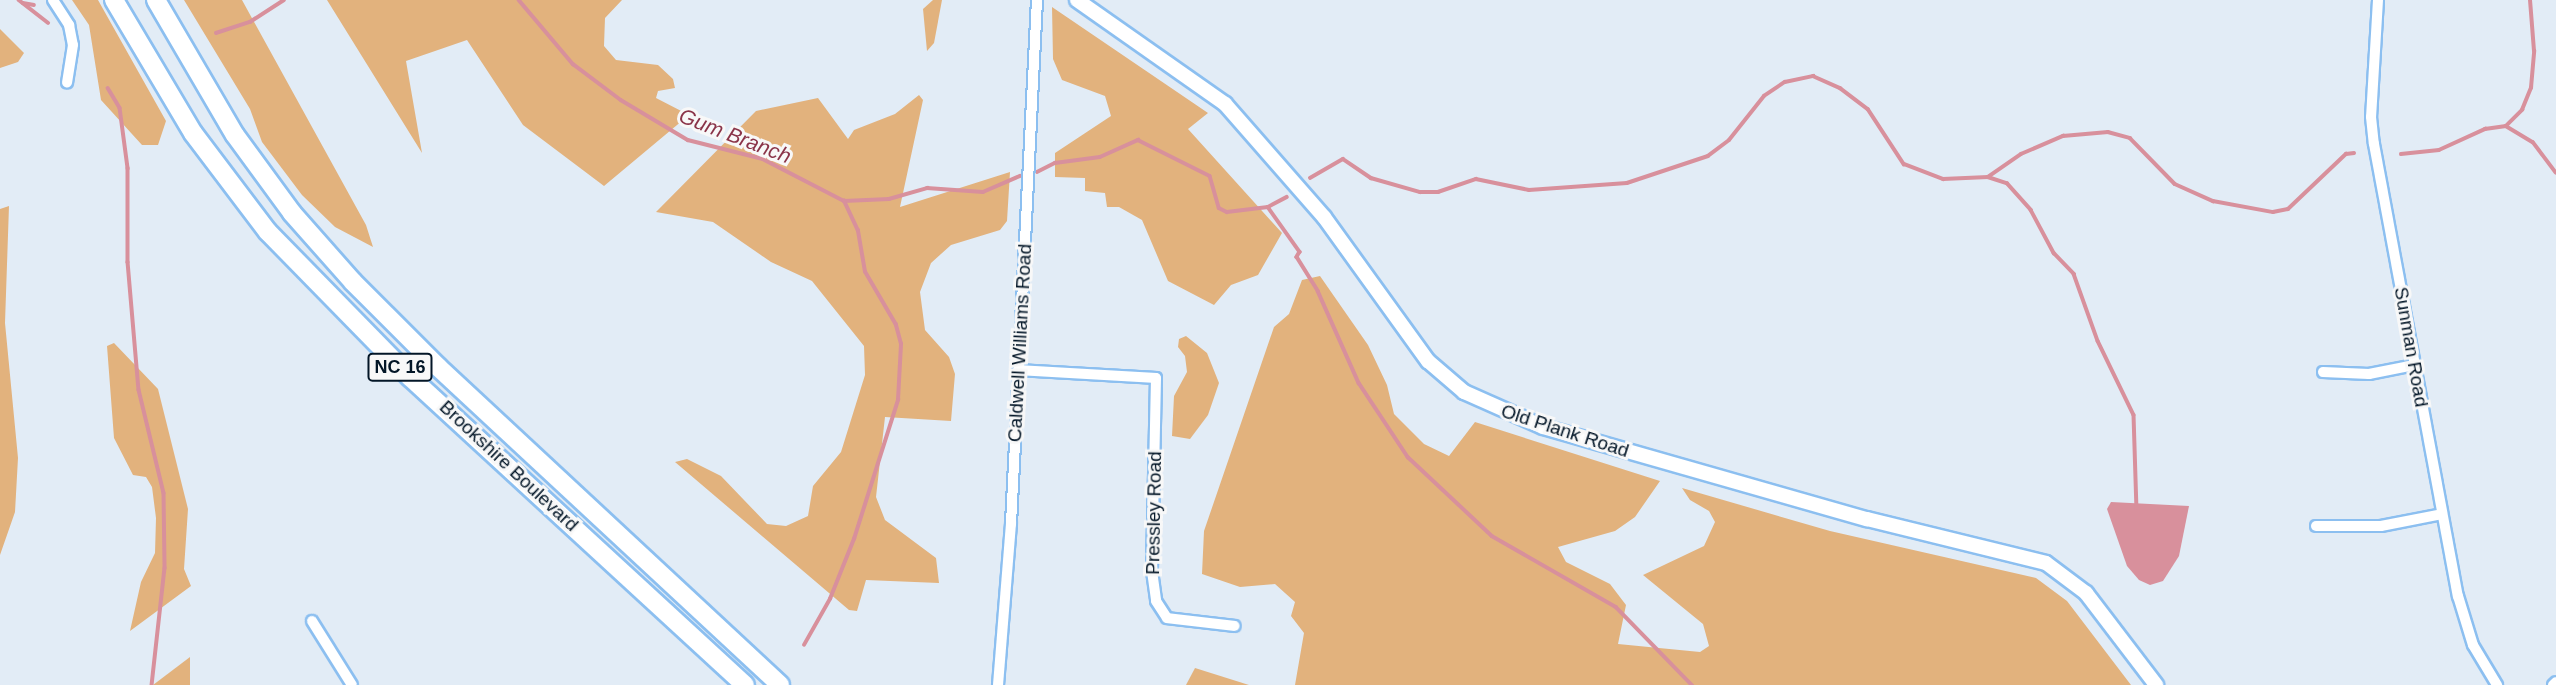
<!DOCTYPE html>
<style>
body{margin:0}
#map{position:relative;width:2556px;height:685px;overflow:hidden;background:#e2ecf6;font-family:Arial,sans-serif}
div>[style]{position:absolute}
.forest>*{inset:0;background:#e2b27d}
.water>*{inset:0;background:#d8909c}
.stream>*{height:3.5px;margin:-1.75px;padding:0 1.75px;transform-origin:1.75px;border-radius:1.75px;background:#d8909c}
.roads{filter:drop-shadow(2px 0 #8cbff0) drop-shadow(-2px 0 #8cbff0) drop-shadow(0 2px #8cbff0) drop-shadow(0 -2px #8cbff0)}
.minor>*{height:10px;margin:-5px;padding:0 5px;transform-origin:5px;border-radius:5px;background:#fff}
.tertiary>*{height:14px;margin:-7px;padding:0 7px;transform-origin:7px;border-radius:7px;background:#fff}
.trunk>*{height:18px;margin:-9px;padding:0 9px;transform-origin:9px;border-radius:9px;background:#fff}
span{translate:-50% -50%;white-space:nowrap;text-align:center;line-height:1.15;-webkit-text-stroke:6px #f8f8f8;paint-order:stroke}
.shield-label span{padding:2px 5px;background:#f8f8f8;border:2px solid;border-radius:5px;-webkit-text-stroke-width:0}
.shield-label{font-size:18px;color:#031627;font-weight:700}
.street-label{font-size:19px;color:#031627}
.water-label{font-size:21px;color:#8a3449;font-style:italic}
</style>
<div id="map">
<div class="forest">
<div style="clip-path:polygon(72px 0,98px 0,166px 121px,158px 145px,142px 145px,101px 100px,89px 25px)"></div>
<div style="clip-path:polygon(184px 0,242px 0,366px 225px,373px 247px,335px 227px,302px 195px,262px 142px,250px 109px)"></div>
<div style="clip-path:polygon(327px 0,622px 0,605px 18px,604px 46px,616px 60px,658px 65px,673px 79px,675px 88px,658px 91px,656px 98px,689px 115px,604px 186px,523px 125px,467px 40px,406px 61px,422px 153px)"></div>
<div style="clip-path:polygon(933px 0,942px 0,934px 43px,927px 51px,923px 9px)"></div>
<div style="clip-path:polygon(1052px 7px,1208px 113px,1188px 129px,1282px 233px,1258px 275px,1231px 285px,1214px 305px,1168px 281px,1142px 220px,1119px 207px,1107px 207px,1105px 193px,1085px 191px,1085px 178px,1055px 177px,1055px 153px,1111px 116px,1105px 96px,1062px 80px,1053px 59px)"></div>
<div style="clip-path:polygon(0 29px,24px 53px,18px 62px,0 68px)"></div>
<div style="clip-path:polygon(919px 95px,923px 100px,900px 207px,1010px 172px,1007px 221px,1000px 230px,951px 245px,931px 263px,920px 292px,925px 330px,949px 357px,955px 374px,951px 421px,885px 417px,876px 497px,885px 520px,936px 558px,939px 583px,866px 580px,857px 611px,849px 610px,675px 462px,687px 459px,721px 476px,767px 524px,786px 526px,808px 516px,813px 486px,841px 452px,865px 375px,864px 346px,812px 281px,771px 262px,713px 222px,656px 212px,756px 111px,818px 98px,848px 139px,854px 130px,895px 114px)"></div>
<div style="clip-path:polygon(9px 206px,5px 323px,18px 458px,15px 512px,0 555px,0 209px)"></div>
<div style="clip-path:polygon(1320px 276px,1368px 345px,1387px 385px,1394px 414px,1424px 444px,1449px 456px,1475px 422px,1660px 481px,1635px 517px,1615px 531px,1558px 547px,1566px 562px,1610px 584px,1626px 605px,1618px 644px,1700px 652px,1709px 646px,1703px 624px,1643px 575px,1704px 546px,1715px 522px,1709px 511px,1690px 500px,1682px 488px,1830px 531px,2036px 578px,2067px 601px,2131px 685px,1295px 685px,1304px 633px,1291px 616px,1295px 602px,1275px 584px,1240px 587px,1202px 574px,1204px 531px,1274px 327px,1289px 314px,1302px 280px)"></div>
<div style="clip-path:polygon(1186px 336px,1207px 353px,1219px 383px,1208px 415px,1190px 439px,1172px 436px,1174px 396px,1187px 372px,1185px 356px,1178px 347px,1179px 339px)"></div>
<div style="clip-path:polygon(114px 343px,158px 389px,188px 509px,184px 569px,191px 586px,130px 631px,141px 582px,155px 553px,156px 518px,152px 487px,146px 477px,133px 475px,114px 438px,107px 346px)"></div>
<div style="clip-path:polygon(190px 657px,190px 685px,153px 685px)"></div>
<div style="clip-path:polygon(1195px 668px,1249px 685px,1186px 685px)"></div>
</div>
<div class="water">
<div style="clip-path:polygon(2111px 502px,2189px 506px,2179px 556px,2163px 581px,2150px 585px,2139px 580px,2127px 566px,2107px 509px)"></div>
</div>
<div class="stream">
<div style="left:19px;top:0;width:37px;rotate:38deg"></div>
<div style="left:519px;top:0;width:84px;rotate:49.8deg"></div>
<div style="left:573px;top:64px;width:60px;rotate:36.9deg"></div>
<div style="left:621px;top:100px;width:78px;rotate:30.8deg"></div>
<div style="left:688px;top:140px;width:77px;rotate:14.2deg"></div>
<div style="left:763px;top:159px;width:91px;rotate:27.4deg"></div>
<div style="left:844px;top:201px;width:45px;rotate:-2.5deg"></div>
<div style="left:889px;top:199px;width:40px;rotate:-16deg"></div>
<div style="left:927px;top:188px;width:56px;rotate:4.1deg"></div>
<div style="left:983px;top:192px;width:40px;rotate:-23.4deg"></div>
<div style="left:23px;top:3px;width:11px;rotate:10deg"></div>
<div style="left:216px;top:33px;width:36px;rotate:-18deg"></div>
<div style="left:250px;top:22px;width:40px;rotate:-32.9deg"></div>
<div style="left:108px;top:88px;width:23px;rotate:59deg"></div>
<div style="left:120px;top:108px;width:61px;rotate:82.4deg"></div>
<div style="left:128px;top:168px;width:94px;rotate:90deg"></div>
<div style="left:128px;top:262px;width:128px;rotate:85.1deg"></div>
<div style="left:139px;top:390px;width:106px;rotate:76.4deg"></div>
<div style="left:164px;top:493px;width:75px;rotate:89.2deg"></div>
<div style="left:165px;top:568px;width:118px;rotate:96.3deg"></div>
<div style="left:2506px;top:126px;width:23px;rotate:-45deg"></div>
<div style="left:2522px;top:110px;width:24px;rotate:-68deg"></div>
<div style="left:2531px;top:88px;width:37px;rotate:-85deg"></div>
<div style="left:2534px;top:51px;width:51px;rotate:-94.5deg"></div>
<div style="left:2401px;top:154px;width:38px;rotate:-6deg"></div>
<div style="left:2439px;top:150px;width:51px;rotate:-24.5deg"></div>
<div style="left:2485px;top:129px;width:21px;rotate:-8deg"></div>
<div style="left:2506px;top:126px;width:31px;rotate:31deg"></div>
<div style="left:2533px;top:142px;width:38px;rotate:53deg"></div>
<div style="left:1037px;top:172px;width:20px;rotate:-27deg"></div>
<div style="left:1055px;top:163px;width:45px;rotate:-7.6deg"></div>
<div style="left:1100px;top:157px;width:42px;rotate:-24.1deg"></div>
<div style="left:1138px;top:140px;width:80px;rotate:26.6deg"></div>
<div style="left:1210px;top:176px;width:33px;rotate:74deg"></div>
<div style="left:1219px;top:208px;width:9px;rotate:27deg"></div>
<div style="left:1227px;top:212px;width:41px;rotate:-7deg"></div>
<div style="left:1268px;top:207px;width:21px;rotate:-28deg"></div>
<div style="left:1988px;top:177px;width:40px;rotate:-34.9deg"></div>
<div style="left:2021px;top:154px;width:46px;rotate:-23.2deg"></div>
<div style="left:2063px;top:136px;width:45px;rotate:-5.1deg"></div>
<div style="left:2108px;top:132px;width:23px;rotate:15deg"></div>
<div style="left:2130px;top:138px;width:64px;rotate:45.6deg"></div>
<div style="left:2175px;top:184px;width:42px;rotate:24.1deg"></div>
<div style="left:2213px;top:201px;width:61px;rotate:10.4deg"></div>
<div style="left:2273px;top:212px;width:15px;rotate:-11deg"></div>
<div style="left:2288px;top:209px;width:80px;rotate:-43.5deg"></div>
<div style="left:2346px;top:154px;width:8px;rotate:-7deg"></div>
<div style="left:1310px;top:178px;width:38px;rotate:-30deg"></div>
<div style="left:1343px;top:159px;width:34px;rotate:34deg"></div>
<div style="left:1371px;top:178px;width:51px;rotate:15.9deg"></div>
<div style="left:1420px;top:192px;width:18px"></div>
<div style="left:1438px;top:192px;width:40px;rotate:-18.9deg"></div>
<div style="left:1476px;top:179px;width:54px;rotate:11.7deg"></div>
<div style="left:1529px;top:190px;width:98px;rotate:-4.1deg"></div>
<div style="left:1627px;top:183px;width:85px;rotate:-18.4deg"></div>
<div style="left:1708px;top:156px;width:26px;rotate:-37deg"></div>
<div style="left:1729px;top:140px;width:56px;rotate:-51.5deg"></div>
<div style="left:1764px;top:96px;width:25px;rotate:-34deg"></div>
<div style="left:1785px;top:82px;width:29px;rotate:-12deg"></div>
<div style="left:1813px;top:76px;width:30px;rotate:24deg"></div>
<div style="left:1840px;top:88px;width:35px;rotate:37deg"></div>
<div style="left:1868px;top:109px;width:66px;rotate:56.8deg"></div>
<div style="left:1904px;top:164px;width:42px;rotate:21deg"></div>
<div style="left:1943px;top:179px;width:45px;rotate:-2.5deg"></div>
<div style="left:1988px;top:177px;width:20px;rotate:18deg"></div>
<div style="left:2007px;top:183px;width:36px;rotate:48deg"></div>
<div style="left:2031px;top:210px;width:49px;rotate:61.9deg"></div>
<div style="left:2054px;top:253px;width:29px;rotate:46deg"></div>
<div style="left:2074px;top:274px;width:71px;rotate:70.3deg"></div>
<div style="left:2098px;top:341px;width:82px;rotate:64.1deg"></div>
<div style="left:2134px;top:415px;width:93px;rotate:88.2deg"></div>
<div style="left:1268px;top:207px;width:55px;rotate:54.6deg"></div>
<div style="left:1300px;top:252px;width:6px;rotate:121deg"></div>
<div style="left:1297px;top:257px;width:40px;rotate:58deg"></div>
<div style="left:1318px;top:291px;width:101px;rotate:66deg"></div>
<div style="left:1359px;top:383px;width:89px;rotate:56.5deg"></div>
<div style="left:1408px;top:457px;width:115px;rotate:43.2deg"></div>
<div style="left:1492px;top:536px;width:143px;rotate:29.8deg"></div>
<div style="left:1616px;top:607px;width:109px;rotate:45.7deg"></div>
<div style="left:804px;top:645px;width:53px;rotate:-60.5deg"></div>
<div style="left:830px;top:599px;width:65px;rotate:-68.2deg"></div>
<div style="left:854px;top:539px;width:146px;rotate:-72.4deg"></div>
<div style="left:898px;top:400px;width:56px;rotate:-86.9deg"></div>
<div style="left:901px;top:344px;width:20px;rotate:-105deg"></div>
<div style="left:896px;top:325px;width:61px;rotate:-120.3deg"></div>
<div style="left:865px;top:272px;width:42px;rotate:-99.7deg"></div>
<div style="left:858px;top:231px;width:33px;rotate:-115deg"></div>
</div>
<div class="roads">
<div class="minor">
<div style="left:53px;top:0;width:30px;rotate:57deg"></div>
<div style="left:69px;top:25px;width:20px;rotate:79deg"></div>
<div style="left:73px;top:45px;width:38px;rotate:99deg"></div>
<div style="left:2378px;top:0;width:117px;rotate:93.4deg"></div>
<div style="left:2371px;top:117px;width:27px;rotate:84deg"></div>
<div style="left:2374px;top:144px;width:460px;rotate:79.5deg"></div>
<div style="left:2458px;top:596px;width:51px;rotate:73deg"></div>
<div style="left:2473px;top:645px;width:47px;rotate:59deg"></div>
<div style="left:1018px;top:370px;width:138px;rotate:3.3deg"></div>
<div style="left:1156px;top:378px;width:193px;rotate:91.2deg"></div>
<div style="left:1152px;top:571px;width:30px;rotate:82deg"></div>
<div style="left:1156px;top:601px;width:20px;rotate:57deg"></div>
<div style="left:1167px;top:618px;width:68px;rotate:6.7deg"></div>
<div style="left:2323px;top:372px;width:46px;rotate:2.5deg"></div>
<div style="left:2369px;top:374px;width:47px;rotate:-11.1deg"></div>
<div style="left:2316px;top:526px;width:65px"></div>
<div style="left:2381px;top:526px;width:62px;rotate:-11.1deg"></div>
<div style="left:312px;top:621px;width:75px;rotate:58deg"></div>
<div style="left:998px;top:685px;width:162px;rotate:-85.4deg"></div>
<div style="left:1011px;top:524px;width:525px;rotate:-87.16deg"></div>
<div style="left:2553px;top:685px;width:4px;rotate:-45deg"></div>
</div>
<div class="tertiary">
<div style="left:1077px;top:0;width:181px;rotate:35.1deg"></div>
<div style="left:1225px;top:104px;width:150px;rotate:48.8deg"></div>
<div style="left:1324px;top:217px;width:178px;rotate:54.2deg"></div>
<div style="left:1428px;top:361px;width:48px;rotate:40.7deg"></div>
<div style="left:1464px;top:392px;width:86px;rotate:23.9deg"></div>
<div style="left:1543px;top:427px;width:337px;rotate:15.9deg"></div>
<div style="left:1867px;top:519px;width:184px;rotate:13.8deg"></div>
<div style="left:2046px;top:563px;width:50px;rotate:36.9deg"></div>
<div style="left:2086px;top:593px;width:116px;rotate:52.7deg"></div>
</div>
<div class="trunk">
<div style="left:114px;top:0;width:155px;rotate:59.3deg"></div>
<div style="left:193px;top:133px;width:124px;rotate:52.9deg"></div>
<div style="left:268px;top:232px;width:203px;rotate:45.6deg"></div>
<div style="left:410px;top:377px;width:455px;rotate:42.6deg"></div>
<div style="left:156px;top:0;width:156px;rotate:59.7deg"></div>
<div style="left:235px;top:135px;width:97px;rotate:53.8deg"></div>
<div style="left:292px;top:213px;width:92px;rotate:48.5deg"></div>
<div style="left:353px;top:282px;width:120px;rotate:45deg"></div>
<div style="left:438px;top:367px;width:467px;rotate:42.9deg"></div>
</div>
</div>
<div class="shield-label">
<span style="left:400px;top:367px">NC 16</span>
</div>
<div class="street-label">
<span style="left:1020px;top:343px;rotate:-87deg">Caldwell Williams Road</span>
<span style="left:2411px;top:347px;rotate:80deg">Sunman Road</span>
<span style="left:1565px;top:431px;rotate:18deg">Old Plank Road</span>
<span style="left:509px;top:466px;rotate:43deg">Brookshire Boulevard</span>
<span style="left:1154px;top:513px;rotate:-89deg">Pressley Road</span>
</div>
<div class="water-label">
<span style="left:735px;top:136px;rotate:21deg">Gum Branch</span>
</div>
</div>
